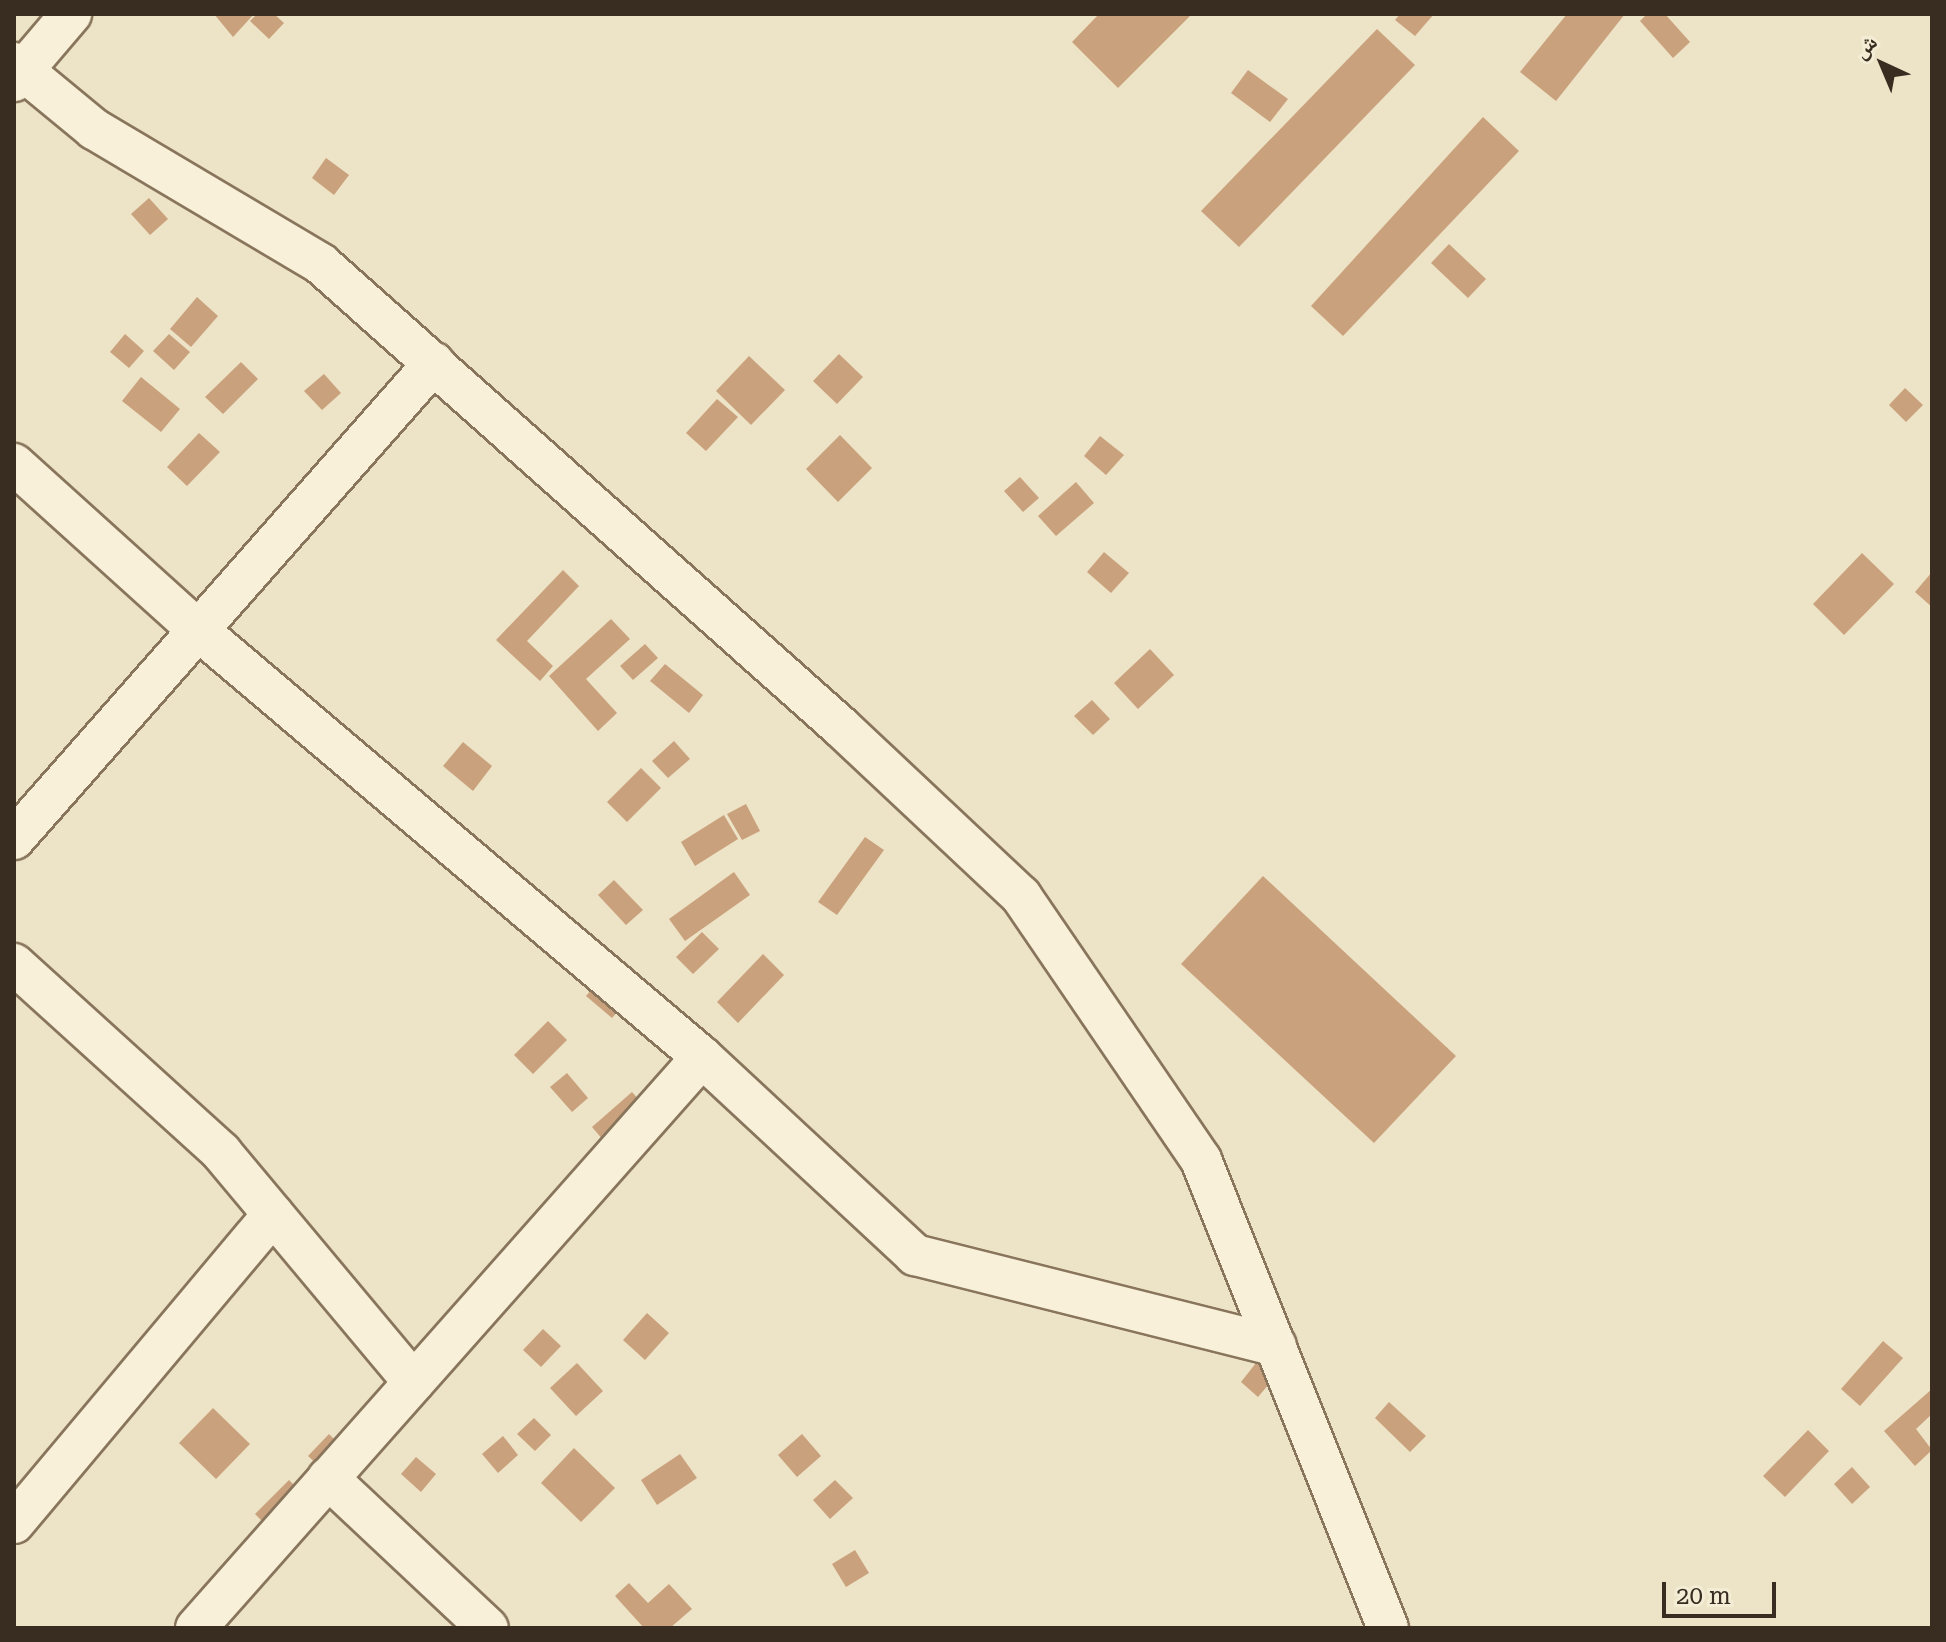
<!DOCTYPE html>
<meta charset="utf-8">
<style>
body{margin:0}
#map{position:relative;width:1946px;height:1642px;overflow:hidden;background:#ede3c6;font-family:"Roboto Serif","Noto Naskh Arabic",serif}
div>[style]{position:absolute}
.building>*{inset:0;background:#caa17d}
.roads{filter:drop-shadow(2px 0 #88755c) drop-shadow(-2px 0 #88755c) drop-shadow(0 2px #88755c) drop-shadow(0 -2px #88755c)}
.minor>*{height:40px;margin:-20px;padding:0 20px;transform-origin:20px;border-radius:20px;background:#f8f0d9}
span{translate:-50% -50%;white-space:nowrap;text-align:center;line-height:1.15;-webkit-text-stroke:6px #f4edd5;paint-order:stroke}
.frame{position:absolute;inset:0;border:16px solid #382d20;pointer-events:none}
.north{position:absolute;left:1842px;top:24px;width:80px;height:80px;-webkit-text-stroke:6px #f4edd5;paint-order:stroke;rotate:316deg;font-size:22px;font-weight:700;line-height:32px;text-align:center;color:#382d20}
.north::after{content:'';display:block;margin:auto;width:28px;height:36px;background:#382d20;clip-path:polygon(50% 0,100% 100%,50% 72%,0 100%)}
.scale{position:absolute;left:1662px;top:1582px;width:114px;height:36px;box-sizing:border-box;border:4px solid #382d20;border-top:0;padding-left:10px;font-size:24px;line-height:28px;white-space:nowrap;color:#382d20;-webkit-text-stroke:6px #f4edd5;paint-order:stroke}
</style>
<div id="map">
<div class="building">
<div style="clip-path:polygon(214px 14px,254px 14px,233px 37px)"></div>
<div style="clip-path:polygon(257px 14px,274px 14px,284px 23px,269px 39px,250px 21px)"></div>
<div style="clip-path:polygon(1099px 14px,1192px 14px,1118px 88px,1072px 42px)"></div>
<div style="clip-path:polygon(1400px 14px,1434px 14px,1415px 36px,1395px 20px)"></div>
<div style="clip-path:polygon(1567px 14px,1625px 14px,1556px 101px,1520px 72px)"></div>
<div style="clip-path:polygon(1647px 14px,1665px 14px,1690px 42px,1673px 58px,1640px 21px)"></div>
<div style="clip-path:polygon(1377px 29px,1415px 65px,1239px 247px,1201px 211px)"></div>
<div style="clip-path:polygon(1248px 70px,1288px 99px,1270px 122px,1231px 93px)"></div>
<div style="clip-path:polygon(1483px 117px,1519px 151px,1343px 336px,1311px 306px)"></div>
<div style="clip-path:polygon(326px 158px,349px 175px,334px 195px,312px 178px)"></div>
<div style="clip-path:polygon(149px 198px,168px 219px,150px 235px,131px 214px)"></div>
<div style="clip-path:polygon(1449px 244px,1486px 279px,1468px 298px,1431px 263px)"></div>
<div style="clip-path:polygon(197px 297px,218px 316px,191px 347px,170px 329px)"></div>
<div style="clip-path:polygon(125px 334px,144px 351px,129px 368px,110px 352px)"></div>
<div style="clip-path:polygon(169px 334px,190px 352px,174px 370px,153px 351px)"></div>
<div style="clip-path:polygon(839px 354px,863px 377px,837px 404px,813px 381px)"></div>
<div style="clip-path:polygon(749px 356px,785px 390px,751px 425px,716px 391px)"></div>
<div style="clip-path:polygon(241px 362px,258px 379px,223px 414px,205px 397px)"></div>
<div style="clip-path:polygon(324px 374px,341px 393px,322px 410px,304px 391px)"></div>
<div style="clip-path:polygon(141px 377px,180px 409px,161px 432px,122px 401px)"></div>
<div style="clip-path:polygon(1905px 388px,1923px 405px,1906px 422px,1889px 405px)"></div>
<div style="clip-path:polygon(717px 399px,738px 417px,706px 451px,686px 433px)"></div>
<div style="clip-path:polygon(199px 433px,220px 452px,187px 486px,167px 467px)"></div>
<div style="clip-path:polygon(840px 435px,872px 468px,838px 502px,806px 469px)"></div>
<div style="clip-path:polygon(1100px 436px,1124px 455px,1106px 475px,1084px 456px)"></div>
<div style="clip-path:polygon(1020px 477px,1039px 498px,1023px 512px,1004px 491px)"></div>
<div style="clip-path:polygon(1076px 482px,1094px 503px,1056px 536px,1038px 516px)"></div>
<div style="clip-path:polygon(1104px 552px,1129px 573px,1111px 593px,1087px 572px)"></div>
<div style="clip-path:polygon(1862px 553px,1894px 584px,1844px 635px,1813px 604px)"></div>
<div style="clip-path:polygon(563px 570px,579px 586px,527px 641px,553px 666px,540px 681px,496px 640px)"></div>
<div style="clip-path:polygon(1932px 572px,1932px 607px,1915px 592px)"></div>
<div style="clip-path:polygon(611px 619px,630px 639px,586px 679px,617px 713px,598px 731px,549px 676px)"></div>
<div style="clip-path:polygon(645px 644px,658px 658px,633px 680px,620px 666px)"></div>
<div style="clip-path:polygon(1150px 649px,1174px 675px,1138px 709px,1114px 683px)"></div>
<div style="clip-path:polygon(665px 664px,703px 695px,689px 713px,650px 681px)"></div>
<div style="clip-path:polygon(1092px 700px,1110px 719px,1093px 735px,1074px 716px)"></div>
<div style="clip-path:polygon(674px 741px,690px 759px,668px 778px,652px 761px)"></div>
<div style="clip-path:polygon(463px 742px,492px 766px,473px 791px,443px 766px)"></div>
<div style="clip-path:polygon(641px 768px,661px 788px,627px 822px,607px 802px)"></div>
<div style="clip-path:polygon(746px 804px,760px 831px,742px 840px,727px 814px)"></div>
<div style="clip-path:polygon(724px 815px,738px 839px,695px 866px,681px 842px)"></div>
<div style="clip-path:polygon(865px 837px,884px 850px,837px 915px,818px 902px)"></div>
<div style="clip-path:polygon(734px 872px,750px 895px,685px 941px,669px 919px)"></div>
<div style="clip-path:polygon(1263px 876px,1456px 1056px,1374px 1143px,1181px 964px)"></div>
<div style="clip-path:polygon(614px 880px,643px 910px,626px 925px,598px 895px)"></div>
<div style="clip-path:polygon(702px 932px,719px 949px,693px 974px,676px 957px)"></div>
<div style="clip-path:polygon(763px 954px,784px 975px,738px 1023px,717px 1002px)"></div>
<div style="clip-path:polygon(599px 981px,625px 1003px,612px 1018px,586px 996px)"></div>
<div style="clip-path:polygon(548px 1021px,567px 1040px,533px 1074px,514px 1055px)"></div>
<div style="clip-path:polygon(567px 1073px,588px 1098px,572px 1112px,550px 1087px)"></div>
<div style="clip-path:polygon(632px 1092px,656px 1119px,616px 1155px,592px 1127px)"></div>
<div style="clip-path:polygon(647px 1313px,669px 1333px,645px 1360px,623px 1340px)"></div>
<div style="clip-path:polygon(543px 1329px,561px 1346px,541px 1367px,523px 1350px)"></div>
<div style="clip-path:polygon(1883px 1341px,1903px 1358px,1860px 1406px,1841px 1389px)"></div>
<div style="clip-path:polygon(577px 1363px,603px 1391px,576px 1416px,550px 1388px)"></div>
<div style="clip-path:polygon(1256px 1363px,1274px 1378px,1258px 1397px,1241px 1382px)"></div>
<div style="clip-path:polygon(1932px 1389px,1932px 1414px,1916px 1429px,1932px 1450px,1915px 1466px,1884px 1431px)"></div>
<div style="clip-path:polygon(1389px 1402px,1426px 1436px,1410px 1452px,1375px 1418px)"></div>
<div style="clip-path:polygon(213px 1408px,250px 1444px,216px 1479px,179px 1443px)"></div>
<div style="clip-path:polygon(534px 1418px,551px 1435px,535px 1451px,517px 1434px)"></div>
<div style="clip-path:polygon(1808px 1430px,1829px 1451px,1785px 1497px,1763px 1476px)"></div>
<div style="clip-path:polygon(329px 1434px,349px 1454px,329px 1475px,308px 1456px)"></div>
<div style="clip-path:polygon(802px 1434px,821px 1456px,797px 1477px,778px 1455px)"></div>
<div style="clip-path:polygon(503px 1436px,518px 1455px,498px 1473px,482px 1454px)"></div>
<div style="clip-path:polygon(574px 1448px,615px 1488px,581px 1522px,541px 1483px)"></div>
<div style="clip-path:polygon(680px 1454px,697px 1478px,657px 1505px,641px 1480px)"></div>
<div style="clip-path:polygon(416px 1457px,436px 1474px,421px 1492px,401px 1474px)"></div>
<div style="clip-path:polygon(1852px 1467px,1870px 1487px,1852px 1504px,1834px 1484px)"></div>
<div style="clip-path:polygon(289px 1480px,309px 1500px,275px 1534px,255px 1514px)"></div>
<div style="clip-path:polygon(835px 1480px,853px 1498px,830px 1519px,813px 1500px)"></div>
<div style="clip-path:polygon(855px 1550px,869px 1573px,846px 1587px,832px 1564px)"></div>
<div style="clip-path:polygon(629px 1583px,648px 1603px,669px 1584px,692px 1609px,670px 1628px,644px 1628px,615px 1596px)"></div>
</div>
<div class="roads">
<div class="minor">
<div style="left:14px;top:63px;width:104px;rotate:39.5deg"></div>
<div style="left:94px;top:129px;width:264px;rotate:30.7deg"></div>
<div style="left:321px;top:264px;width:696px;rotate:41.68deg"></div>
<div style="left:841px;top:727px;width:247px;rotate:43.2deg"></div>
<div style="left:1021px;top:896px;width:320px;rotate:55.7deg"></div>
<div style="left:1201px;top:1160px;width:504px;rotate:68.22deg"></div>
<div style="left:14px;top:81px;width:88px;rotate:-49.6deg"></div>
<div style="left:14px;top:464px;width:248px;rotate:42.1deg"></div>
<div style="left:198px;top:630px;width:661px;rotate:40.27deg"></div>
<div style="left:702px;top:1057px;width:291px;rotate:42.9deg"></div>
<div style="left:915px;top:1255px;width:372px;rotate:14.1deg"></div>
<div style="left:14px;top:839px;width:635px;rotate:-48.58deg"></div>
<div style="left:14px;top:964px;width:280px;rotate:42.2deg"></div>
<div style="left:221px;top:1152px;width:300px;rotate:50.1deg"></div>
<div style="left:328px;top:1478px;width:219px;rotate:43.2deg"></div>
<div style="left:14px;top:1523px;width:403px;rotate:-50deg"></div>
<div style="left:196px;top:1628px;width:763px;rotate:-48.45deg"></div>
</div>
</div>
<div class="frame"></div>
<div class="north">ش</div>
<div class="scale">20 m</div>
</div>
